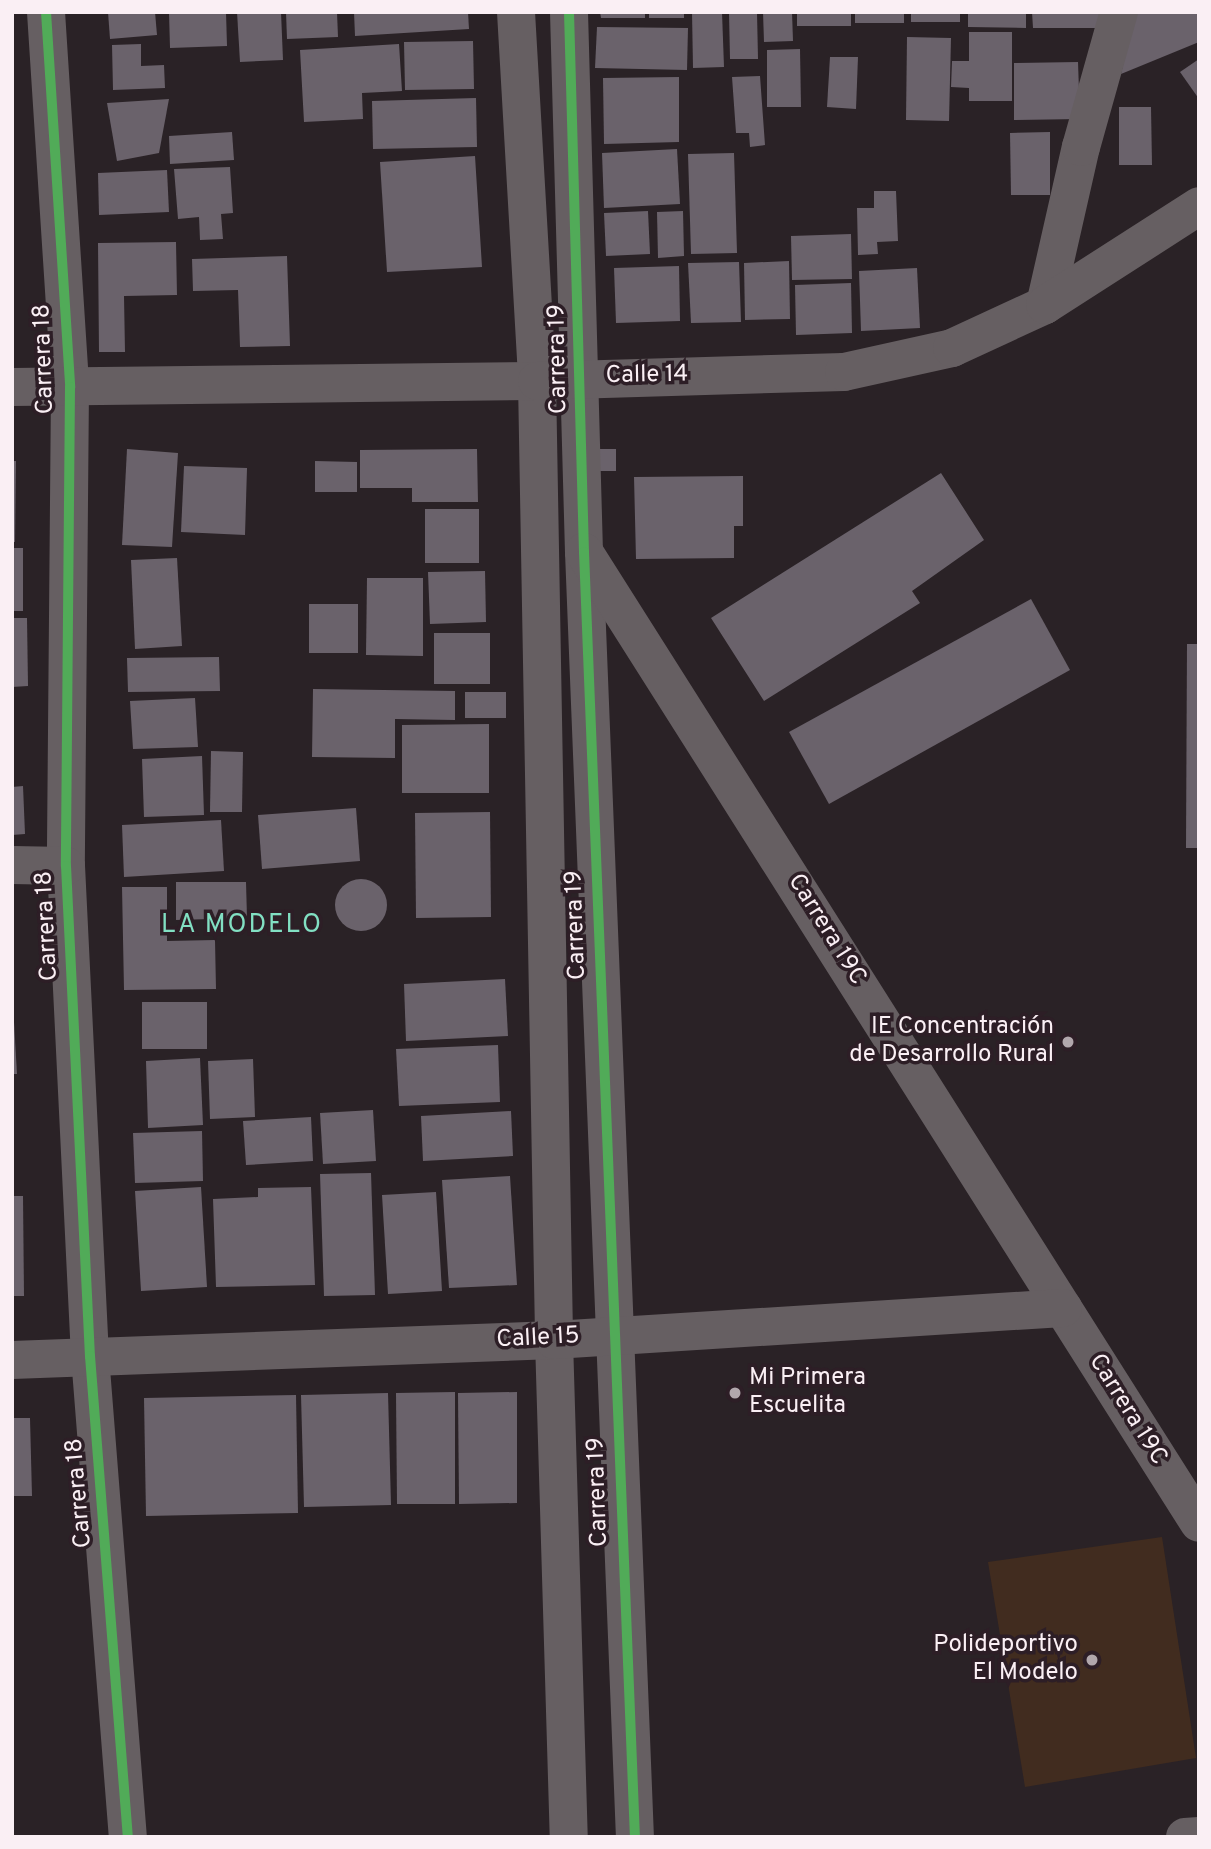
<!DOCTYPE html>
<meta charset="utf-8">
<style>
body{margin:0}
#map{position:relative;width:1211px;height:1849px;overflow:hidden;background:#2a2226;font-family:Overpass,sans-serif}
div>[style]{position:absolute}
.green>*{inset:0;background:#412c1f}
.building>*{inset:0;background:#6a626b}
.round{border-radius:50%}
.street>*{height:38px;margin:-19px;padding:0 19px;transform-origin:19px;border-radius:19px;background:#665f62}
.cycleway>*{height:10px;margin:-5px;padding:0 5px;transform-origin:5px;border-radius:5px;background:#51ab58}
.dots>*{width:19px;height:19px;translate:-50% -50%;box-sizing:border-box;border:4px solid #2d1e26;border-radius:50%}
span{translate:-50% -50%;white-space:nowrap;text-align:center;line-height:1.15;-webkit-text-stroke:7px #2d1e26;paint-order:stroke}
.street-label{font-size:24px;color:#faeff4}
.poi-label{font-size:24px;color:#faeff4}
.right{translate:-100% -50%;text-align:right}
.left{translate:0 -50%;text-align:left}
.neighbourhood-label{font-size:26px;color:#82e0c3;letter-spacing:2px}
.frame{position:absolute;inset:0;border:14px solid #faeff4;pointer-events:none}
</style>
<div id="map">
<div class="green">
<div style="clip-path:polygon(1162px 1537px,1196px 1758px,1025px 1787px,988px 1562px)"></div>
</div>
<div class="building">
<div style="clip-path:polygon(108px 12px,155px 12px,157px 35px,110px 39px)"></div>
<div style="clip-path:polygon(169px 12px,226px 12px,227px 46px,170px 48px)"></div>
<div style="clip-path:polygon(237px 12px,281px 12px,283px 60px,240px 62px)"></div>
<div style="clip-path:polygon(286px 12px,337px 12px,338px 37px,287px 39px)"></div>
<div style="clip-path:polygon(354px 12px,468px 12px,469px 29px,355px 36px)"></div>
<div style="clip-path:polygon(600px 12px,645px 12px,645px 18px,601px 18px)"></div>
<div style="clip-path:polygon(649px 12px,684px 12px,684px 18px,649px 18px)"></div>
<div style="clip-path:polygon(692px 12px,722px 12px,724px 67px,693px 68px)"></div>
<div style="clip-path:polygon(729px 12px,757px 12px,758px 59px,730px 59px)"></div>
<div style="clip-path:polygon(763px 12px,792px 12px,793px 41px,764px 42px)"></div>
<div style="clip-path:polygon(797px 12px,851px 12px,851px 26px,797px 26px)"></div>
<div style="clip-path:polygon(855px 12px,904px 12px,904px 23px,855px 23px)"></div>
<div style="clip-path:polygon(911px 12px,960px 12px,960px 22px,911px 22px)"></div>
<div style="clip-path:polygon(968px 12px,1026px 12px,1026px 28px,968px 27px)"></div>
<div style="clip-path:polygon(1032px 12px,1100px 12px,1100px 28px,1033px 28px)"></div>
<div style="clip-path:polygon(1135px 12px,1199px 12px,1199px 42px,1121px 74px)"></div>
<div style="clip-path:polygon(597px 27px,688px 28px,687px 70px,595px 68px)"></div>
<div style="clip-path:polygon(969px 32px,1012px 32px,1012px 101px,969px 101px,969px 88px,951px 87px,952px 61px,969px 61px)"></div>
<div style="clip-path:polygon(907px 37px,951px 38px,949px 121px,906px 120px)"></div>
<div style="clip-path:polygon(473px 41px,474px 89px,405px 90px,404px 42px)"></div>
<div style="clip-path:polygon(141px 44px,141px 66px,164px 65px,165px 88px,113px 90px,112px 45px)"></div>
<div style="clip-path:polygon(399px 44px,402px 91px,362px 93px,363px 119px,304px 122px,300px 50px)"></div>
<div style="clip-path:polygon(800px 49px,801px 107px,767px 107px,767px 50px)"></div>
<div style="clip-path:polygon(830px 57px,858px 57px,856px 109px,827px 107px)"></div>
<div style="clip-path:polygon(1199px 59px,1199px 99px,1180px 72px)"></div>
<div style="clip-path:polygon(1078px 62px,1080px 119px,1014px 120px,1014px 63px)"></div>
<div style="clip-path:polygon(760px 76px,765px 145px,750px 147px,749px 133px,736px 133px,732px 77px)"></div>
<div style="clip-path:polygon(679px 77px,679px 142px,604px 144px,603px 78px)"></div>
<div style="clip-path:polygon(476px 98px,477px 147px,373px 149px,372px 101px)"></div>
<div style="clip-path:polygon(169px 99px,159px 153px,117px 161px,107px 103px)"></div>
<div style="clip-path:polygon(1119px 107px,1151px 107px,1152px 165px,1119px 165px)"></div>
<div style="clip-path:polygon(232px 132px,234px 160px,170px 164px,169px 136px)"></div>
<div style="clip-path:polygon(1050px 132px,1050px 195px,1011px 195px,1010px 133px)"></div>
<div style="clip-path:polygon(677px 149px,680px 204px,604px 208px,602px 153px)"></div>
<div style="clip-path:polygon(734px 153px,737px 253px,691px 254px,688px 154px)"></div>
<div style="clip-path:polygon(475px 156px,482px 267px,387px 272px,380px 162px)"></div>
<div style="clip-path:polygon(230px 167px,233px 213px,221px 214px,223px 239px,200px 240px,199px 217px,178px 219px,174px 169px)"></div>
<div style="clip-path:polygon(167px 170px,169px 212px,99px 215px,98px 173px)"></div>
<div style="clip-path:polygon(874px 191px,896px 191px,898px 241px,877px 242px,878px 254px,858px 255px,857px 208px,874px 208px)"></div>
<div style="clip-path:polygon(648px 211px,650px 254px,606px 256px,604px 213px)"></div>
<div style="clip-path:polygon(683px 211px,684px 256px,658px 258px,657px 212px)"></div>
<div style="clip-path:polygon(851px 234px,852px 279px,792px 280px,791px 236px)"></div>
<div style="clip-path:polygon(176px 242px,177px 295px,124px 296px,125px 352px,99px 352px,98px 243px)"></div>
<div style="clip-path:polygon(287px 256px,290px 346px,240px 347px,238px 290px,193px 291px,192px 259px)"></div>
<div style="clip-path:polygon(789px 261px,790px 319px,745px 320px,744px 263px)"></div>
<div style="clip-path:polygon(739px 262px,741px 322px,691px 323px,688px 263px)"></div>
<div style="clip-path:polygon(679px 266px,680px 321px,616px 323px,614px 268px)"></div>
<div style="clip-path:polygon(917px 268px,920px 328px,861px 331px,859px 271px)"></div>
<div style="clip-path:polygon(851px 283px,852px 333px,796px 335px,795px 285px)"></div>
<div style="clip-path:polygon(127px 449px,178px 453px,172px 547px,122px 545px)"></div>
<div style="clip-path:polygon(477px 449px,478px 502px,412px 502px,412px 488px,360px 488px,360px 450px)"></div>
<div style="clip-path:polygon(599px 449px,616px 449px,616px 471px,599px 471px)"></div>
<div style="clip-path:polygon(12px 461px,16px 461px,15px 542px,12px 542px)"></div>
<div style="clip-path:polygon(315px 461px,357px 462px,357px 492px,315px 492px)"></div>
<div style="clip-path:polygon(184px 466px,247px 468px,245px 535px,181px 532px)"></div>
<div style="clip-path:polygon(941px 473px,984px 540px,912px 591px,920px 603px,764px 701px,711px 618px)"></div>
<div style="clip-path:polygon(743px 476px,743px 526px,734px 526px,734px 558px,636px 559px,634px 477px)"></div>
<div style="clip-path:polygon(425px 509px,479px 509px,479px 563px,425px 563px)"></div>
<div style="clip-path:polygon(12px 548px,23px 548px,23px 611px,12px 611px)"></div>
<div style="clip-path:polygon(177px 558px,182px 646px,135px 649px,131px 560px)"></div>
<div style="clip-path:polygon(485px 571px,486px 622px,430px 624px,428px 572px)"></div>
<div style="clip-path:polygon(367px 578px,423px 578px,423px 656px,366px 655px)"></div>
<div style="clip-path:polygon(1031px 599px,1070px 670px,829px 804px,789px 732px)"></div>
<div style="clip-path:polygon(309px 604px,358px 604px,358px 653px,309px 653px)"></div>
<div style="clip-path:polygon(12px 618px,27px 618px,28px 686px,12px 687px)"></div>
<div style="clip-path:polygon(434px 633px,490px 633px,490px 684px,434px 684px)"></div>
<div style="clip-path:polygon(1187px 644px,1199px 644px,1199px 848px,1186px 848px)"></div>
<div style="clip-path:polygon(219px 657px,220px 691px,128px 692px,127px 658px)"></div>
<div style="clip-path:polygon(313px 689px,455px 691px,455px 720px,395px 719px,395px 758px,312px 757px)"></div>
<div style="clip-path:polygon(465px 692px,506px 692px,506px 718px,465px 718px)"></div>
<div style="clip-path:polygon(195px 698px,198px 747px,133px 749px,130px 701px)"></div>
<div style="clip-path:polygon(489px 724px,489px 793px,402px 793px,402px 725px)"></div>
<div style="clip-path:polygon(211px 751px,243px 752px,242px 812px,210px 812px)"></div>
<div style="clip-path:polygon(202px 756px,204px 815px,144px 817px,142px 759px)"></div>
<div style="clip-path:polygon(23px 786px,25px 834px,12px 835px,12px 787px)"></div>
<div style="clip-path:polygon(356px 808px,360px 861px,262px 869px,258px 815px)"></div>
<div style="clip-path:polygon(490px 812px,491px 917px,416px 918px,415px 813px)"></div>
<div style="clip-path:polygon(221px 820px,224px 871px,124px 877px,122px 825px)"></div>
<div class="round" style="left:335px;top:879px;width:52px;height:52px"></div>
<div style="clip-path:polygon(176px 882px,246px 882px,247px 918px,176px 920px)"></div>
<div style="clip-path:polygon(122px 887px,167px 887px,167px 941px,215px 940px,216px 989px,124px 990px)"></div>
<div style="clip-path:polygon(505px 979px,508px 1036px,406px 1041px,404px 984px)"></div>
<div style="clip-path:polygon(142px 1002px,207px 1002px,207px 1049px,142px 1049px)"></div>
<div style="clip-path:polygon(12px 1022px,14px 1022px,17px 1074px,12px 1074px)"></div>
<div style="clip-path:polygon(498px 1045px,500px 1102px,399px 1106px,396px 1049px)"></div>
<div style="clip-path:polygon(200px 1058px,203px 1125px,148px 1128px,146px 1061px)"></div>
<div style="clip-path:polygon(253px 1059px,255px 1117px,210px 1119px,208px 1061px)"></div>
<div style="clip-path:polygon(373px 1110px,376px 1161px,323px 1164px,320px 1113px)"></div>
<div style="clip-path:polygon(511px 1111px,513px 1156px,423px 1161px,421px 1116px)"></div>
<div style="clip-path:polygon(311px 1117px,313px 1161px,246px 1165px,243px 1121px)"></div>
<div style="clip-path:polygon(202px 1131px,203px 1181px,135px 1183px,133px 1133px)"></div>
<div style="clip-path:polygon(371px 1173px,375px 1295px,324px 1296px,320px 1174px)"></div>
<div style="clip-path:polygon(510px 1176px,517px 1285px,449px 1288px,442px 1180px)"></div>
<div style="clip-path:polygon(201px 1187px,207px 1287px,141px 1291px,135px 1191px)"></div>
<div style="clip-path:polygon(311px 1187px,315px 1285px,216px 1287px,213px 1199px,258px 1197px,258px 1188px)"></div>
<div style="clip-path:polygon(436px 1192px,442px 1291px,388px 1294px,382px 1195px)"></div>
<div style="clip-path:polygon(12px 1196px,23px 1196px,24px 1296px,12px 1296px)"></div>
<div style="clip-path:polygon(455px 1392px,455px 1504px,397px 1504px,396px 1393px)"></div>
<div style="clip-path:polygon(517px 1392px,517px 1503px,459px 1504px,458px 1393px)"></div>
<div style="clip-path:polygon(388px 1393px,391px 1505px,304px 1507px,301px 1395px)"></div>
<div style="clip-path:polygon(296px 1395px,298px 1513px,146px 1516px,144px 1398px)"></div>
<div style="clip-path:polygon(12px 1418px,30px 1418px,32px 1496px,12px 1496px)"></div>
</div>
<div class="street">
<div style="left:46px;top:12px;width:376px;rotate:86.3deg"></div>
<div style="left:70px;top:387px;width:479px;rotate:90.5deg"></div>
<div style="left:66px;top:866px;width:491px;rotate:87.2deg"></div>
<div style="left:90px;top:1356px;width:482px;rotate:85.5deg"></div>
<div style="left:516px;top:12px;width:370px;rotate:86.7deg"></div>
<div style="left:537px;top:381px;width:959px;rotate:88.98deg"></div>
<div style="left:554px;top:1340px;width:497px;rotate:88.3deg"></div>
<div style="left:569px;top:12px;width:540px;rotate:88.41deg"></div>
<div style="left:584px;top:552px;width:1286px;rotate:87.73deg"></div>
<div style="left:1045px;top:305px;width:162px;rotate:-77.2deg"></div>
<div style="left:1081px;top:147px;width:140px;rotate:-74.3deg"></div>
<div style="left:12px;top:387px;width:525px;rotate:-0.65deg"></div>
<div style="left:537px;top:381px;width:307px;rotate:-1.7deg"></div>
<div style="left:844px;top:372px;width:111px;rotate:-12.5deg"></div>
<div style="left:952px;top:348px;width:102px;rotate:-24.8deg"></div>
<div style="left:1045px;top:305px;width:183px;rotate:-32.7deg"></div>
<div style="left:584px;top:552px;width:1149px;rotate:57.65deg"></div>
<div style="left:12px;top:865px;width:54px;rotate:1.1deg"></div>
<div style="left:12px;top:1360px;width:542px;rotate:-2.11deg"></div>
<div style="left:554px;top:1340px;width:510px;rotate:-3.6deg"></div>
<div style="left:1185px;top:1837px;width:14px;rotate:-4deg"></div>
</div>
<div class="cycleway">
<div style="left:46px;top:12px;width:376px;rotate:86.3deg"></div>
<div style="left:70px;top:387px;width:479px;rotate:90.5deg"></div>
<div style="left:66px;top:866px;width:491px;rotate:87.2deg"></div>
<div style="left:90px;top:1356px;width:482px;rotate:85.5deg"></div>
<div style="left:569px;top:12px;width:540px;rotate:88.41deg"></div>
<div style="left:584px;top:552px;width:1286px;rotate:87.73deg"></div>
</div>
<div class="dots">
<div style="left:1068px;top:1042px;background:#b1a7ac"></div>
<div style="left:735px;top:1393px;background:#b1a7ac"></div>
<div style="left:1092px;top:1660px;background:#b1a7ac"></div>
</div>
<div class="street-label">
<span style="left:45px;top:359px;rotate:-92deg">Carrera 18</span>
<span style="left:559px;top:359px;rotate:-91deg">Carrera 19</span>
<span style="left:647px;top:376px;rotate:-1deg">Calle 14</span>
<span style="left:577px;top:925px;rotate:-92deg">Carrera 19</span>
<span style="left:48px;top:926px;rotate:-93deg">Carrera 18</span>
<span style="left:826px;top:930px;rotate:58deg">Carrera 19C</span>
<span style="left:538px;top:1339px;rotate:-3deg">Calle 15</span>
<span style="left:1127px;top:1410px;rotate:58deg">Carrera 19C</span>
<span style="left:599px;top:1492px;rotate:-92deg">Carrera 19</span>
<span style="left:80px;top:1493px;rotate:-95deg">Carrera 18</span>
</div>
<div class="poi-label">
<span class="right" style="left:1054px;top:1042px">IE Concentración<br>de Desarrollo Rural</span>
<span class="left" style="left:749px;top:1393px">Mi Primera<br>Escuelita</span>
<span class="right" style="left:1078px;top:1660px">Polideportivo<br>El Modelo</span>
</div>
<div class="neighbourhood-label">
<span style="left:242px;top:926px">LA MODELO</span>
</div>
<div class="frame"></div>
</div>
